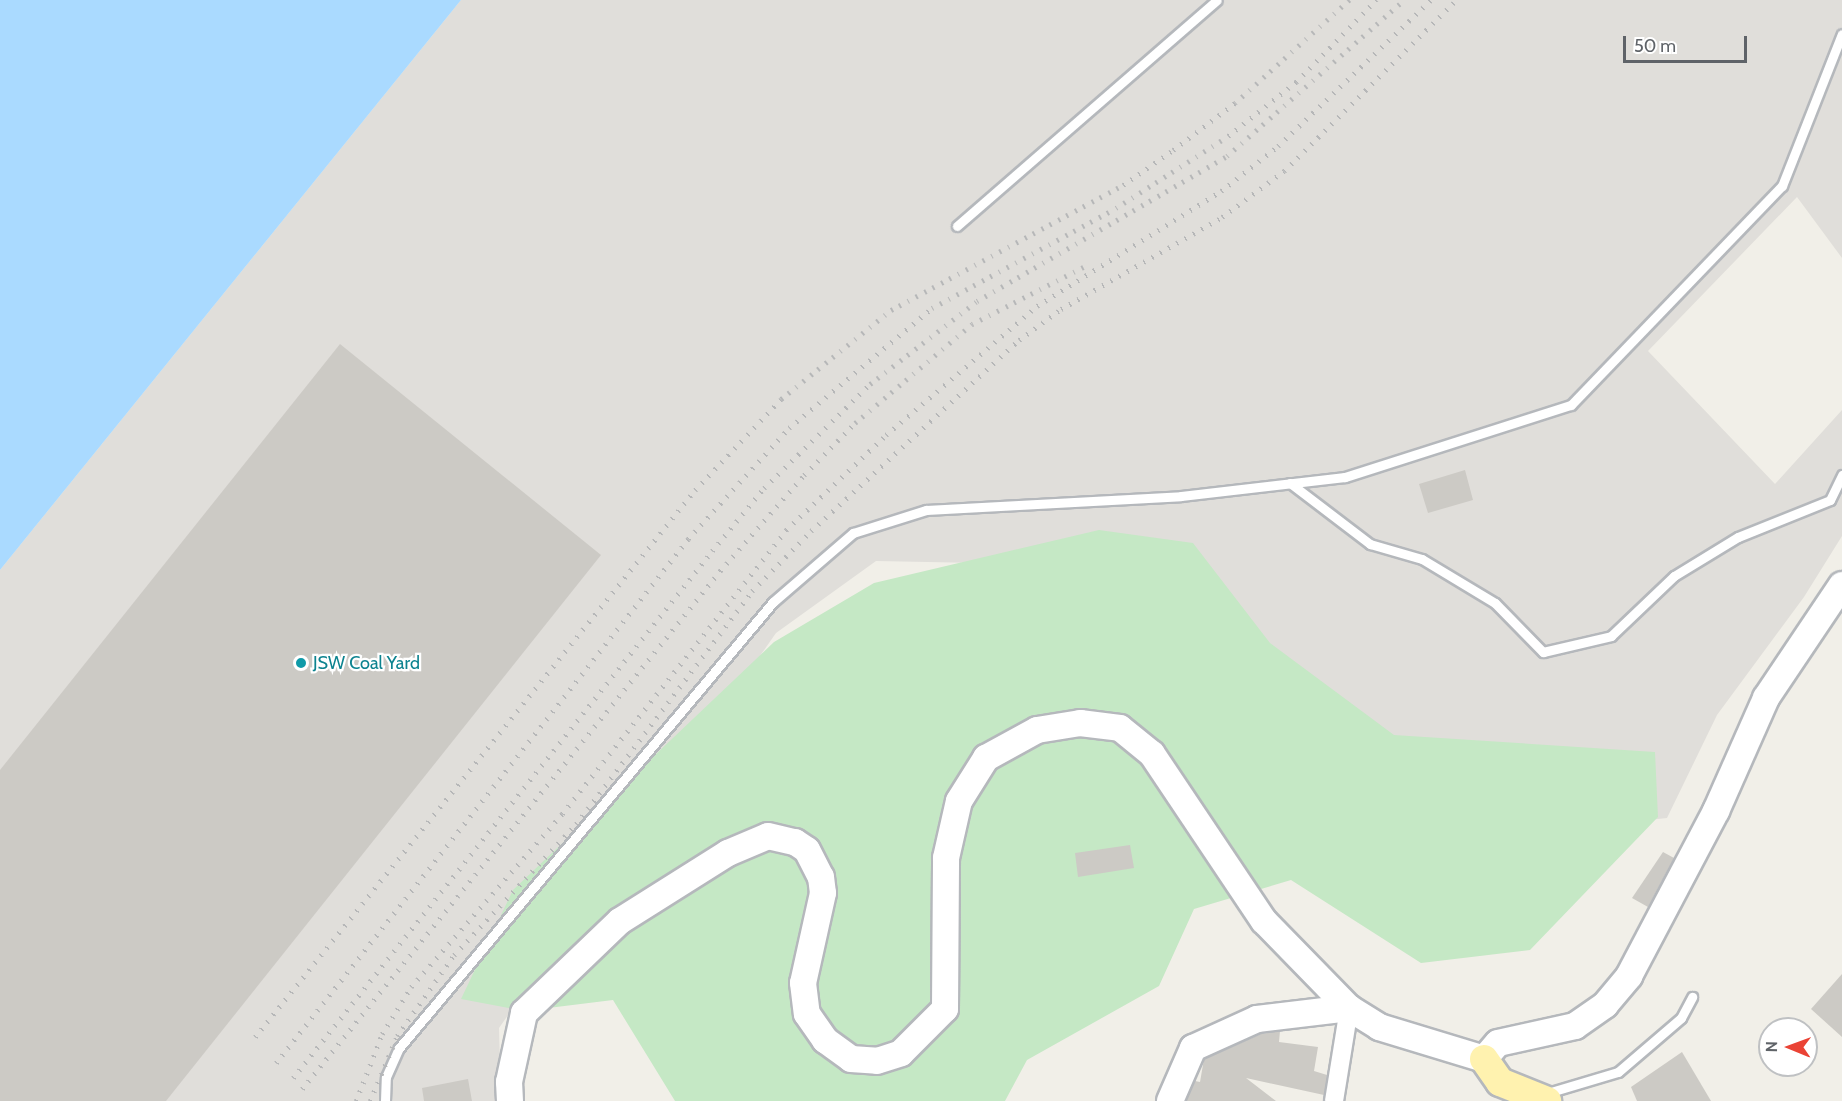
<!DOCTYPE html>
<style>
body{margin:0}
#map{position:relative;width:1842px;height:1101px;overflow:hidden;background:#f1efe8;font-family:Cabin,sans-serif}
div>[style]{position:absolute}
.industrial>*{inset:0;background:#e0deda}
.green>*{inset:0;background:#c5e8c5}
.water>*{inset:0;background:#aadaff}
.building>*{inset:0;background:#cccac5}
.roads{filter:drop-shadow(2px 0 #b5b8bc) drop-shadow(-2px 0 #b5b8bc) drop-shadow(0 2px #b5b8bc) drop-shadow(0 -2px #b5b8bc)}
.lane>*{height:9px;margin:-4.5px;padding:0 4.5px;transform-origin:4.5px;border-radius:4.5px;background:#fff}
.street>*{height:18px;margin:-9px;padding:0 9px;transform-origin:9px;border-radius:9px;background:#fff}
.secondary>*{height:26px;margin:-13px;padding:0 13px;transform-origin:13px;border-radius:13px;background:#fff}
.primary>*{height:28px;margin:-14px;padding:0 14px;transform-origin:14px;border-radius:14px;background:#fff2af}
.rail>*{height:4.5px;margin-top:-2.25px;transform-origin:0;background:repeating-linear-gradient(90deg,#b6b7b8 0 1.5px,transparent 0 9.5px)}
.dots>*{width:16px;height:16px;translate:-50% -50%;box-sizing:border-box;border:3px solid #fff;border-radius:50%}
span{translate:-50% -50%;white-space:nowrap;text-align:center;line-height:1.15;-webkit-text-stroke:4.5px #fff;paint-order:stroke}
.culture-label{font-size:18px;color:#0d838f}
.left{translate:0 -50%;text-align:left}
.north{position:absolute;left:1758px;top:1017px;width:60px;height:60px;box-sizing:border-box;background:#fff;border:2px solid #bfc1c3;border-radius:50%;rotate:271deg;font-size:16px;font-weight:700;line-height:24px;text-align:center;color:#5f6368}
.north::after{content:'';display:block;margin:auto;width:21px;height:27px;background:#ea4335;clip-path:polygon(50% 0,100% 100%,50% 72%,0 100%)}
.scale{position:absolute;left:1623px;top:36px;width:124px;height:27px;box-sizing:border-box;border:3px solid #5f6368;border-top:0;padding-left:8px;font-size:18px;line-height:21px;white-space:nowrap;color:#5f6368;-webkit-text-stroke:4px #fff;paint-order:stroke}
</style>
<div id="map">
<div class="industrial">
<div style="clip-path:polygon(461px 0,1842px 0,1842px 258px,1797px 197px,1648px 351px,1775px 484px,1842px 410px,1842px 536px,1804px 597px,1717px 715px,1667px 818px,1460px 840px,1028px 564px,876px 561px,776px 633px,499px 1028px,501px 1101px,0 1101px,0 570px)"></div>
</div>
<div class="green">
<div style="clip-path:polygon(1099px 530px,1193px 543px,1270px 643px,1394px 735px,1655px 752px,1658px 817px,1530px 950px,1421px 963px,1291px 880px,1194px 909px,1159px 986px,1027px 1060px,1005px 1101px,675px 1101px,613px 1000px,524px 1011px,461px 999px,513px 890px,774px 642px,874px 583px)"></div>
</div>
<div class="water">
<div style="clip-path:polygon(0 0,461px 0,0 570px)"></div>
</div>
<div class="building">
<div style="clip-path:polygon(340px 344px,601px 555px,166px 1101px,0 1101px,0 770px)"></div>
<div style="clip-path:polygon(1465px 470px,1473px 500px,1428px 513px,1419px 484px)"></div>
<div style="clip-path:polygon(1130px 845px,1134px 868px,1078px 877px,1075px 853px)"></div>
<div style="clip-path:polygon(1663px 852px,1674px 858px,1648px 907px,1632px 898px)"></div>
<div style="clip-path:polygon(1842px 974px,1842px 1037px,1811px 1009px)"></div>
<div style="clip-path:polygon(1280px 1031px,1279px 1042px,1318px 1047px,1314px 1071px,1327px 1075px,1324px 1095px,1246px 1078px,1276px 1101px,1186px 1101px,1195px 1081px,1200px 1082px,1204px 1059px,1261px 1034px)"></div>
<div style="clip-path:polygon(1682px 1052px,1711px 1101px,1637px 1101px,1631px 1087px)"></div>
<div style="clip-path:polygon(468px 1079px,472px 1101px,424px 1101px,422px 1088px)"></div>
</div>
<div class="roads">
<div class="lane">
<div style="left:957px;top:226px;width:344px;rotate:-41deg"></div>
<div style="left:1290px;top:483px;width:101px;rotate:37.3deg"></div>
<div style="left:1370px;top:544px;width:54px;rotate:16.1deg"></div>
<div style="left:1422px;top:559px;width:85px;rotate:31.1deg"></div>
<div style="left:1495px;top:603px;width:69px;rotate:45.6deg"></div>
<div style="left:1543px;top:652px;width:70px;rotate:-13.2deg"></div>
<div style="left:1611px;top:636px;width:87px;rotate:-43.6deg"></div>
<div style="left:1674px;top:576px;width:75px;rotate:-31.4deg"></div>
<div style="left:1738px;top:537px;width:99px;rotate:-21.9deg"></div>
<div style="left:1830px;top:500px;width:28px;rotate:-64deg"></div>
<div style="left:1544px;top:1094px;width:77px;rotate:-16.6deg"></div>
<div style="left:1618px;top:1072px;width:83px;rotate:-40.6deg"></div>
<div style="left:1681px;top:1018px;width:24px;rotate:-62deg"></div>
<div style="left:385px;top:1101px;width:24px;rotate:-88deg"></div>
<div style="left:386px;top:1077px;width:32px;rotate:-66deg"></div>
<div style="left:399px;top:1048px;width:582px;rotate:-50.02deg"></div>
<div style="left:773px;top:602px;width:106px;rotate:-40.8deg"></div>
<div style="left:853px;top:533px;width:77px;rotate:-17.5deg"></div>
<div style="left:926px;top:510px;width:255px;rotate:-3.1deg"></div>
<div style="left:1181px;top:496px;width:165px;rotate:-6.6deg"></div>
<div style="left:1345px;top:477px;width:237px;rotate:-17.7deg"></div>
<div style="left:1571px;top:405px;width:304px;rotate:-46.1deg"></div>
<div style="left:1782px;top:186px;width:163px;rotate:-68.5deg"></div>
</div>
<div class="street">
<div style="left:1334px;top:1101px;width:94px;rotate:-80.8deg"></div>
</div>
<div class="secondary">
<div style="left:510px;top:1101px;width:19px;rotate:-93deg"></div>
<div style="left:509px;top:1082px;width:71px;rotate:-77.7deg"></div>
<div style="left:524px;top:1013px;width:133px;rotate:-43.8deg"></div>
<div style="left:620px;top:921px;width:128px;rotate:-32.2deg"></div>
<div style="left:728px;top:853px;width:43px;rotate:-23deg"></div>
<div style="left:768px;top:836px;width:28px;rotate:13deg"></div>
<div style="left:795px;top:842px;width:14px;rotate:34deg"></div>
<div style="left:807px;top:850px;width:30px;rotate:63deg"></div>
<div style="left:821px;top:877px;width:16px;rotate:83deg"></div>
<div style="left:823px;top:893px;width:92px;rotate:102.5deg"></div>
<div style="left:803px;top:983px;width:31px;rotate:83deg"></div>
<div style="left:807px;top:1014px;width:32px;rotate:55deg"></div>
<div style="left:825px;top:1040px;width:32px;rotate:36deg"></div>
<div style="left:851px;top:1059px;width:26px;rotate:4deg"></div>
<div style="left:877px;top:1061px;width:25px;rotate:-18deg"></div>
<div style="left:901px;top:1053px;width:62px;rotate:-45deg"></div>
<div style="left:945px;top:1009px;width:151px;rotate:-89.6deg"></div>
<div style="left:946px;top:858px;width:58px;rotate:-77.2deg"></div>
<div style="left:959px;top:801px;width:51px;rotate:-57.9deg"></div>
<div style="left:986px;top:758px;width:58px;rotate:-28.8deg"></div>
<div style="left:1037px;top:730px;width:44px;rotate:-9.2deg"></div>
<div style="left:1080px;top:723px;width:40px;rotate:7.1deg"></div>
<div style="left:1120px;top:728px;width:41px;rotate:39.1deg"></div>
<div style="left:1152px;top:754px;width:201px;rotate:56.2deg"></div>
<div style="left:1264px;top:921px;width:122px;rotate:45.7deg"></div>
<div style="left:1349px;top:1008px;width:36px;rotate:32deg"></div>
<div style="left:1379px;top:1027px;width:110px;rotate:16.9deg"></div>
<div style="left:1484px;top:1059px;width:21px;rotate:-49deg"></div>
<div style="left:1498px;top:1043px;width:79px;rotate:-12.4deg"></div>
<div style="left:1575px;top:1026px;width:37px;rotate:-35deg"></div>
<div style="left:1605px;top:1005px;width:38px;rotate:-50deg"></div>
<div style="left:1629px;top:976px;width:187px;rotate:-62.2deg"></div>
<div style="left:1716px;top:811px;width:124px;rotate:-66.1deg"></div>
<div style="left:1766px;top:698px;width:136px;rotate:-56.1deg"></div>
<div style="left:1170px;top:1101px;width:58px;rotate:-66.5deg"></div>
<div style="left:1193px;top:1048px;width:70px;rotate:-24.4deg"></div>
<div style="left:1257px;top:1019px;width:93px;rotate:-6.8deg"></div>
</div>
<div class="primary">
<div style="left:1484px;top:1059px;width:28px;rotate:55deg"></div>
<div style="left:1500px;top:1082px;width:51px;rotate:22deg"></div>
</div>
</div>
<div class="rail">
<div style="left:255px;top:1037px;width:702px;rotate:-51.19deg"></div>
<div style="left:695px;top:490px;width:125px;rotate:-46.6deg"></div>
<div style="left:781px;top:399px;width:141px;rotate:-39deg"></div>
<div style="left:891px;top:310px;width:264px;rotate:-28.3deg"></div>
<div style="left:1123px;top:185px;width:61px;rotate:-35deg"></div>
<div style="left:1173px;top:150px;width:78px;rotate:-37.2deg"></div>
<div style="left:1235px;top:103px;width:154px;rotate:-42.1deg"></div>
<div style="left:276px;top:1063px;width:667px;rotate:-51.82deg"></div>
<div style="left:688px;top:539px;width:150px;rotate:-47.7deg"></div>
<div style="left:789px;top:428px;width:187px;rotate:-40deg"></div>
<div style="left:932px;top:308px;width:209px;rotate:-28.5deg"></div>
<div style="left:1116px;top:208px;width:133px;rotate:-32.7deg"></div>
<div style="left:1228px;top:136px;width:87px;rotate:-38.5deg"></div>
<div style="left:1296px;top:82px;width:115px;rotate:-45.7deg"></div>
<div style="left:293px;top:1078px;width:673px;rotate:-51.51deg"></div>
<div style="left:712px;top:551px;width:82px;rotate:-50.5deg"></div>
<div style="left:764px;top:488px;width:148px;rotate:-44.5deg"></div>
<div style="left:870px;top:384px;width:135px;rotate:-37.8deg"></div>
<div style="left:977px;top:301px;width:289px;rotate:-30.1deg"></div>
<div style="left:1227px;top:156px;width:236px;rotate:-41.4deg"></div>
<div style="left:302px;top:1089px;width:666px;rotate:-51.1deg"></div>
<div style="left:720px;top:571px;width:128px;rotate:-48.8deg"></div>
<div style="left:804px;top:475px;width:73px;rotate:-45.6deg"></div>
<div style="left:855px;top:423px;width:153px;rotate:-40.2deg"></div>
<div style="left:972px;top:324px;width:131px;rotate:-27.1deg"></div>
<div style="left:356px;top:1101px;width:72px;rotate:-68.8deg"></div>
<div style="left:382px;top:1034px;width:55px;rotate:-58.3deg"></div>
<div style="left:411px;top:987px;width:230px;rotate:-48.9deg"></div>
<div style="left:562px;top:814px;width:362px;rotate:-51.7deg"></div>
<div style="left:786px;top:530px;width:138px;rotate:-43.5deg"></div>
<div style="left:886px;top:435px;width:199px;rotate:-40.5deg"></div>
<div style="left:1037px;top:306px;width:217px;rotate:-32deg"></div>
<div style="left:1221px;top:191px;width:73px;rotate:-38.3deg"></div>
<div style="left:1278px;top:146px;width:211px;rotate:-43.7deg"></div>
<div style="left:370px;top:1101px;width:70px;rotate:-67.4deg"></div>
<div style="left:397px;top:1036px;width:99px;rotate:-54.9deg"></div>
<div style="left:454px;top:955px;width:179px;rotate:-47deg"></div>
<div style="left:576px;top:824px;width:292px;rotate:-52.9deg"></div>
<div style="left:752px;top:591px;width:84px;rotate:-45.5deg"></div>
<div style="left:811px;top:531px;width:282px;rotate:-42.6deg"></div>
<div style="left:1019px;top:340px;width:52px;rotate:-36.4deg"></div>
<div style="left:1061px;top:309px;width:185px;rotate:-29.7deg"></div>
<div style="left:1222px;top:217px;width:77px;rotate:-36.6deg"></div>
<div style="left:1284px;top:171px;width:243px;rotate:-44.8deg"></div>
</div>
<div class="dots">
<div style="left:301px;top:663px;background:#0f9aa8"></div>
</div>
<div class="culture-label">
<span class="left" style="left:313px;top:663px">JSW Coal Yard</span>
</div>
<div class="north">N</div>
<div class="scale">50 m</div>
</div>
